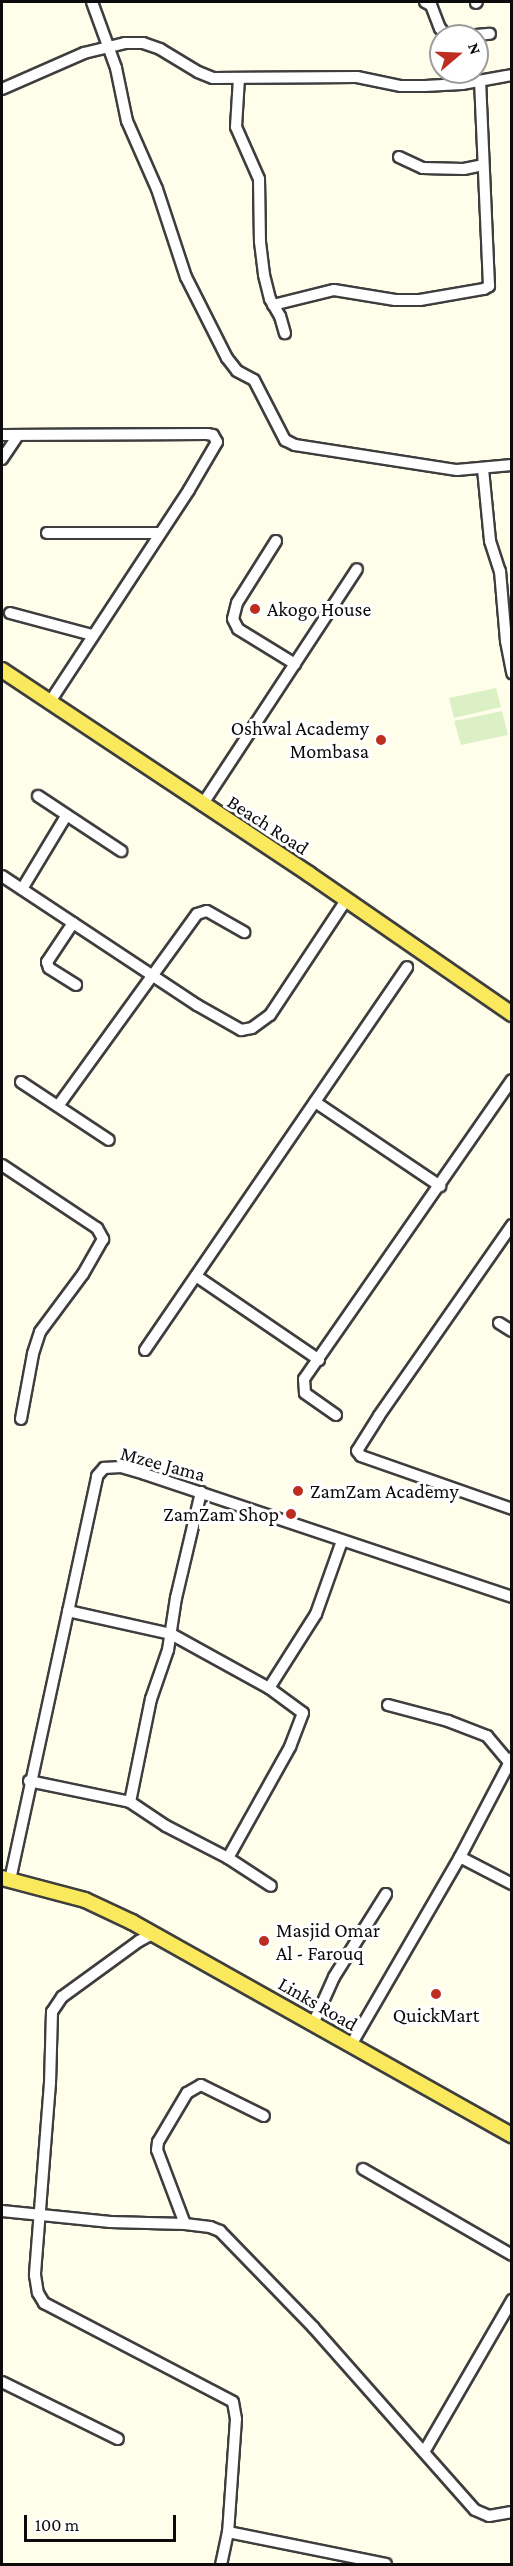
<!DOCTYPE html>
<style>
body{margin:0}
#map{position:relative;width:513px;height:2566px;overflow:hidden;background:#fffeea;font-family:"Crimson Pro",serif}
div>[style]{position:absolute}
.pitch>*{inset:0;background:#dcf0c5}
.roads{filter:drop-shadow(2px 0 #3e3e3e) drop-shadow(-2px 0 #3e3e3e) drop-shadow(0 2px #3e3e3e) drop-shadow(0 -2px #3e3e3e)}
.minor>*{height:10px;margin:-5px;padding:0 5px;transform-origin:5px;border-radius:5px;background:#fff}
.major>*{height:14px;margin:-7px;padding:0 7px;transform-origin:7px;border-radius:7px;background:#fbe95d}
.dots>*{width:16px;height:16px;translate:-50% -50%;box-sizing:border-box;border:3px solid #fff;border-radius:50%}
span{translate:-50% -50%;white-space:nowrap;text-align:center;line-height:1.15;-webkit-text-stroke:6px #fff;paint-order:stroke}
.poi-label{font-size:20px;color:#0b0b0b}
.left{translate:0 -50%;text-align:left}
.right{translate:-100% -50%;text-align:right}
.street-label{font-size:20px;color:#0b0b0b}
.frame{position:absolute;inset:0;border:3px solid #0b0b0b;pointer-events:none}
.north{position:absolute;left:429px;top:24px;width:60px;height:60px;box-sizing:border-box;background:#fff;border:2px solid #9d9d9d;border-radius:50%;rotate:71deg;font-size:16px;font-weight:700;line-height:24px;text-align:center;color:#0b0b0b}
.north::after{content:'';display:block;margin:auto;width:21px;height:27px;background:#bd2e21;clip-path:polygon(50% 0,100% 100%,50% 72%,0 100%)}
.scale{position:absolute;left:24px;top:2515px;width:152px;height:27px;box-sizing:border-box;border:3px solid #0b0b0b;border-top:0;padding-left:8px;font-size:18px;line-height:21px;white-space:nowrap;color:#0b0b0b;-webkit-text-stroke:4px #fff;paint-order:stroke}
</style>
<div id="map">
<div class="pitch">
<div style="clip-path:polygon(496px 688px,501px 707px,454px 718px,449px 698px)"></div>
<div style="clip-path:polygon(502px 711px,508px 735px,461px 745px,454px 721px)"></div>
</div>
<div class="roads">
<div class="minor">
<div style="left:92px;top:2px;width:70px;rotate:70deg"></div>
<div style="left:116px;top:68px;width:54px;rotate:78.3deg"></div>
<div style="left:127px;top:121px;width:74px;rotate:66.2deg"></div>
<div style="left:157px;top:189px;width:93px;rotate:71.8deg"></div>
<div style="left:186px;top:277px;width:91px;rotate:63.2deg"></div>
<div style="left:227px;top:358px;width:16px;rotate:52deg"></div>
<div style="left:237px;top:371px;width:19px;rotate:28deg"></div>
<div style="left:254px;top:380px;width:68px;rotate:62.7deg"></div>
<div style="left:285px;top:440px;width:11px;rotate:27deg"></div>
<div style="left:295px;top:445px;width:164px;rotate:8.8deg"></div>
<div style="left:457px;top:470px;width:55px;rotate:-5.2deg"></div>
<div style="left:425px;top:2px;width:7px;rotate:27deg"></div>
<div style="left:431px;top:5px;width:25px;rotate:69deg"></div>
<div style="left:440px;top:28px;width:11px;rotate:49deg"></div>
<div style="left:476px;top:3px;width:1px;rotate:-45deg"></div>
<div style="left:465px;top:36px;width:25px;rotate:-5deg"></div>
<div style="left:239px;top:78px;width:49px;rotate:93.5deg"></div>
<div style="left:236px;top:127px;width:57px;rotate:66.1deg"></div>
<div style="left:259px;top:179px;width:63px;rotate:89.1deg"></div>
<div style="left:260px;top:242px;width:33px;rotate:83deg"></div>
<div style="left:264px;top:275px;width:25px;rotate:76deg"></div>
<div style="left:270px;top:299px;width:20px;rotate:60deg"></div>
<div style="left:280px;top:316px;width:18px;rotate:74deg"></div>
<div style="left:2px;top:89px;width:90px;rotate:-23.7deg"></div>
<div style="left:84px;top:53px;width:42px;rotate:-13.7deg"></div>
<div style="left:125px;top:43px;width:18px"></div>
<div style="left:143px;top:43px;width:18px;rotate:19deg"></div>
<div style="left:160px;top:49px;width:44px;rotate:31.2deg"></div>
<div style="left:198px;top:72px;width:16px;rotate:22deg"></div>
<div style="left:213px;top:78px;width:144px;rotate:-0.4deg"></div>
<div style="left:357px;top:77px;width:45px;rotate:11.6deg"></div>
<div style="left:401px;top:86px;width:24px"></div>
<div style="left:425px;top:86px;width:37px;rotate:-3deg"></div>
<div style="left:462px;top:84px;width:51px;rotate:-10.2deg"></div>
<div style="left:399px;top:157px;width:26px;rotate:25deg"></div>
<div style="left:423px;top:168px;width:41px;rotate:1.4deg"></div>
<div style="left:464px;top:169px;width:19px;rotate:-12deg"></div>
<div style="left:273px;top:305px;width:63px;rotate:-13.8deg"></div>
<div style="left:334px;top:290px;width:62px;rotate:9.3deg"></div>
<div style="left:395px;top:300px;width:25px"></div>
<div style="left:420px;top:300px;width:65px;rotate:-9.8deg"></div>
<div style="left:484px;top:289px;width:6px;rotate:-31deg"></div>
<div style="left:489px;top:286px;width:205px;rotate:-92.5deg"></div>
<div style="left:2px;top:435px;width:205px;rotate:-0.3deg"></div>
<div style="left:207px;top:434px;width:6px;rotate:9deg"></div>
<div style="left:213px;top:435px;width:8px;rotate:60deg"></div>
<div style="left:217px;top:442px;width:56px;rotate:120.3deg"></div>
<div style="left:189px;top:490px;width:255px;rotate:123.3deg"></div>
<div style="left:2px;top:459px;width:29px;rotate:-56deg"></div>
<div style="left:483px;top:469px;width:72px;rotate:84.4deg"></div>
<div style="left:490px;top:541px;width:32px;rotate:72deg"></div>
<div style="left:500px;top:571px;width:70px;rotate:85.1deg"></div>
<div style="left:506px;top:641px;width:33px;rotate:79deg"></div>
<div style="left:47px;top:533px;width:112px"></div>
<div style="left:276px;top:541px;width:73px;rotate:122.2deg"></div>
<div style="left:237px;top:603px;width:16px;rotate:104deg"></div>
<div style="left:233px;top:619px;width:11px;rotate:63deg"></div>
<div style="left:238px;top:629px;width:67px;rotate:31.6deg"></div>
<div style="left:10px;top:613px;width:85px;rotate:15deg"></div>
<div style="left:38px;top:796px;width:100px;rotate:33.5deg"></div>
<div style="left:202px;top:805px;width:282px;rotate:-56.7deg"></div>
<div style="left:2px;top:876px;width:234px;rotate:33.5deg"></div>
<div style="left:197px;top:1005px;width:51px;rotate:29.6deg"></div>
<div style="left:241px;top:1030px;width:11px;rotate:-10deg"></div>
<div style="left:252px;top:1028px;width:22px;rotate:-36deg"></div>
<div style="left:270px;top:1015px;width:138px;rotate:-56.5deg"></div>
<div style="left:22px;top:889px;width:85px;rotate:-58.9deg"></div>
<div style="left:73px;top:923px;width:47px;rotate:123.7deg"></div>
<div style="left:47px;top:962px;width:6px;rotate:72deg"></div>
<div style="left:49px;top:968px;width:32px;rotate:32deg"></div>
<div style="left:21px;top:1082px;width:105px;rotate:33.4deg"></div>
<div style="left:315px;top:1102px;width:151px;rotate:33.9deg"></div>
<div style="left:58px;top:1106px;width:237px;rotate:-54.1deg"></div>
<div style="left:197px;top:914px;width:10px;rotate:-17deg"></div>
<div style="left:207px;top:911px;width:43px;rotate:29.6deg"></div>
<div style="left:2px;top:1165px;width:114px;rotate:33.6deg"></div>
<div style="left:97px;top:1228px;width:13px;rotate:61deg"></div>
<div style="left:103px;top:1239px;width:40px;rotate:119.7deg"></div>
<div style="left:83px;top:1274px;width:72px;rotate:126.6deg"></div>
<div style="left:40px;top:1332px;width:23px;rotate:108deg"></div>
<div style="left:33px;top:1354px;width:66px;rotate:100.5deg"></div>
<div style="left:512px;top:1225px;width:233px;rotate:124.9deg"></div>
<div style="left:379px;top:1416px;width:41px;rotate:122.2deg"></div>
<div style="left:357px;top:1451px;width:6px;rotate:51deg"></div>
<div style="left:361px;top:1456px;width:160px;rotate:19.3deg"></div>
<div style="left:196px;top:1276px;width:149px;rotate:34.3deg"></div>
<div style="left:499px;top:1323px;width:15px;rotate:32deg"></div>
<div style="left:145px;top:1350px;width:464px;rotate:-55.6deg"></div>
<div style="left:336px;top:1415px;width:38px;rotate:-145deg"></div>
<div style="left:305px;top:1393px;width:14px;rotate:-94deg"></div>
<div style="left:304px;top:1379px;width:364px;rotate:-55.2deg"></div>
<div style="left:68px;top:1611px;width:106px;rotate:12.6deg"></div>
<div style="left:171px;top:1634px;width:112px;rotate:28.9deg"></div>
<div style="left:269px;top:1688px;width:42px;rotate:36.3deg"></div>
<div style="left:303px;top:1713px;width:36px;rotate:111deg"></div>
<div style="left:290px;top:1747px;width:127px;rotate:119.2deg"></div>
<div style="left:269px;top:1688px;width:88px;rotate:-57.6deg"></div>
<div style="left:316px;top:1614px;width:77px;rotate:-70.4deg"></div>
<div style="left:388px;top:1705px;width:62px;rotate:14.9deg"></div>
<div style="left:448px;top:1721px;width:42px;rotate:21deg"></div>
<div style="left:487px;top:1736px;width:34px;rotate:50deg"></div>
<div style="left:29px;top:1781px;width:103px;rotate:11.7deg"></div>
<div style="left:130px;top:1802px;width:43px;rotate:33.7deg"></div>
<div style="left:166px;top:1826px;width:70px;rotate:27.3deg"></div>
<div style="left:228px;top:1858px;width:51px;rotate:33.1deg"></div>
<div style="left:130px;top:1802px;width:105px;rotate:-78.5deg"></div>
<div style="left:151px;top:1699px;width:52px;rotate:-70.9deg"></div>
<div style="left:168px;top:1650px;width:53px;rotate:-81.3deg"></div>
<div style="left:176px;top:1598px;width:109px;rotate:-76.7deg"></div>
<div style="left:460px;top:1857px;width:59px;rotate:27.4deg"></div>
<div style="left:10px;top:1880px;width:413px;rotate:-77.8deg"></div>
<div style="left:97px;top:1476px;width:11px;rotate:-49deg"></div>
<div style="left:104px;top:1468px;width:17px;rotate:-3deg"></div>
<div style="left:121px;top:1467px;width:25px;rotate:16deg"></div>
<div style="left:145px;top:1474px;width:387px;rotate:18.5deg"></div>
<div style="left:154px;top:1933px;width:17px;rotate:152deg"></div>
<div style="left:139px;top:1941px;width:95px;rotate:144deg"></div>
<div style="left:62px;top:1997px;width:18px;rotate:124deg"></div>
<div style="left:52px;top:2012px;width:71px;rotate:91.6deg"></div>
<div style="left:50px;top:2083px;width:193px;rotate:94.5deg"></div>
<div style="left:35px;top:2275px;width:18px;rotate:81deg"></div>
<div style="left:38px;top:2293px;width:12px;rotate:59deg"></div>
<div style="left:44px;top:2303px;width:213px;rotate:27.6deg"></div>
<div style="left:233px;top:2402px;width:17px;rotate:80deg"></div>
<div style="left:236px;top:2419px;width:113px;rotate:94deg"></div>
<div style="left:228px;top:2532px;width:33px;rotate:102deg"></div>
<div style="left:313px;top:2024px;width:51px;rotate:-65.9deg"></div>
<div style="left:334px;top:1977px;width:98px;rotate:-57.9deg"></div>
<div style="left:351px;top:2045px;width:217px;rotate:-59.9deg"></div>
<div style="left:460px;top:1857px;width:112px;rotate:-62.3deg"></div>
<div style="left:363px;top:2169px;width:172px;rotate:30deg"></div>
<div style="left:2px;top:2211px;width:109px;rotate:5.8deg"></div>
<div style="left:110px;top:2222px;width:75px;rotate:1.5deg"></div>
<div style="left:185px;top:2224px;width:25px;rotate:7deg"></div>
<div style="left:210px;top:2227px;width:11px;rotate:22deg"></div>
<div style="left:220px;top:2231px;width:134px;rotate:45.9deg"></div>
<div style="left:313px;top:2327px;width:244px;rotate:48.5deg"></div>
<div style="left:475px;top:2510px;width:15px;rotate:23deg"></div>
<div style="left:489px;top:2516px;width:23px;rotate:-10deg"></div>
<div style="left:185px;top:2224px;width:79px;rotate:-110.7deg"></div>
<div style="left:157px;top:2150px;width:8px;rotate:-83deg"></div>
<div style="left:158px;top:2142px;width:57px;rotate:-59.4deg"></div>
<div style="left:187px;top:2093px;width:16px;rotate:-30deg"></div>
<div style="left:201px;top:2085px;width:70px;rotate:26.2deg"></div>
<div style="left:2px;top:2382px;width:129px;rotate:26.2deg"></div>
<div style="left:424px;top:2452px;width:176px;rotate:-59.9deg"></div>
<div style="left:228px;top:2532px;width:161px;rotate:11.4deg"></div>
</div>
<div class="major">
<div style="left:2px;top:670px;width:369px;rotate:33.6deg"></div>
<div style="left:309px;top:874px;width:247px;rotate:34.6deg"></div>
<div style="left:2px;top:1878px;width:86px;rotate:14.8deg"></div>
<div style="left:85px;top:1900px;width:52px;rotate:25.1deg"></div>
<div style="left:132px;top:1922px;width:436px;rotate:29.3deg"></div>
</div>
</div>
<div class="dots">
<div style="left:255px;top:609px;background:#bd2e21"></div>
<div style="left:381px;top:740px;background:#bd2e21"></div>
<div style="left:298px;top:1491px;background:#bd2e21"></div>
<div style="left:291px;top:1514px;background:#bd2e21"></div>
<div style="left:264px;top:1941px;background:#bd2e21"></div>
<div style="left:436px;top:1994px;background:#bd2e21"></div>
</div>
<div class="poi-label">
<span class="left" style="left:267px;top:609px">Akogo House</span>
<span class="right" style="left:369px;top:740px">Oshwal Academy<br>Mombasa</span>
<span class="left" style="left:310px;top:1491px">ZamZam Academy</span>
<span class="right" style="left:279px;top:1514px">ZamZam Shop</span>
<span class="left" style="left:276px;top:1942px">Masjid Omar<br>Al - Farouq</span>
<span style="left:436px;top:2015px">QuickMart</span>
</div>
<div class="street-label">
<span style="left:268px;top:825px;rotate:33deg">Beach Road</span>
<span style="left:163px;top:1464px;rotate:15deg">Mzee Jama</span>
<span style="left:318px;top:2004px;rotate:30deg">Links Road</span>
</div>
<div class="frame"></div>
<div class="north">N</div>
<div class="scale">100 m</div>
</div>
